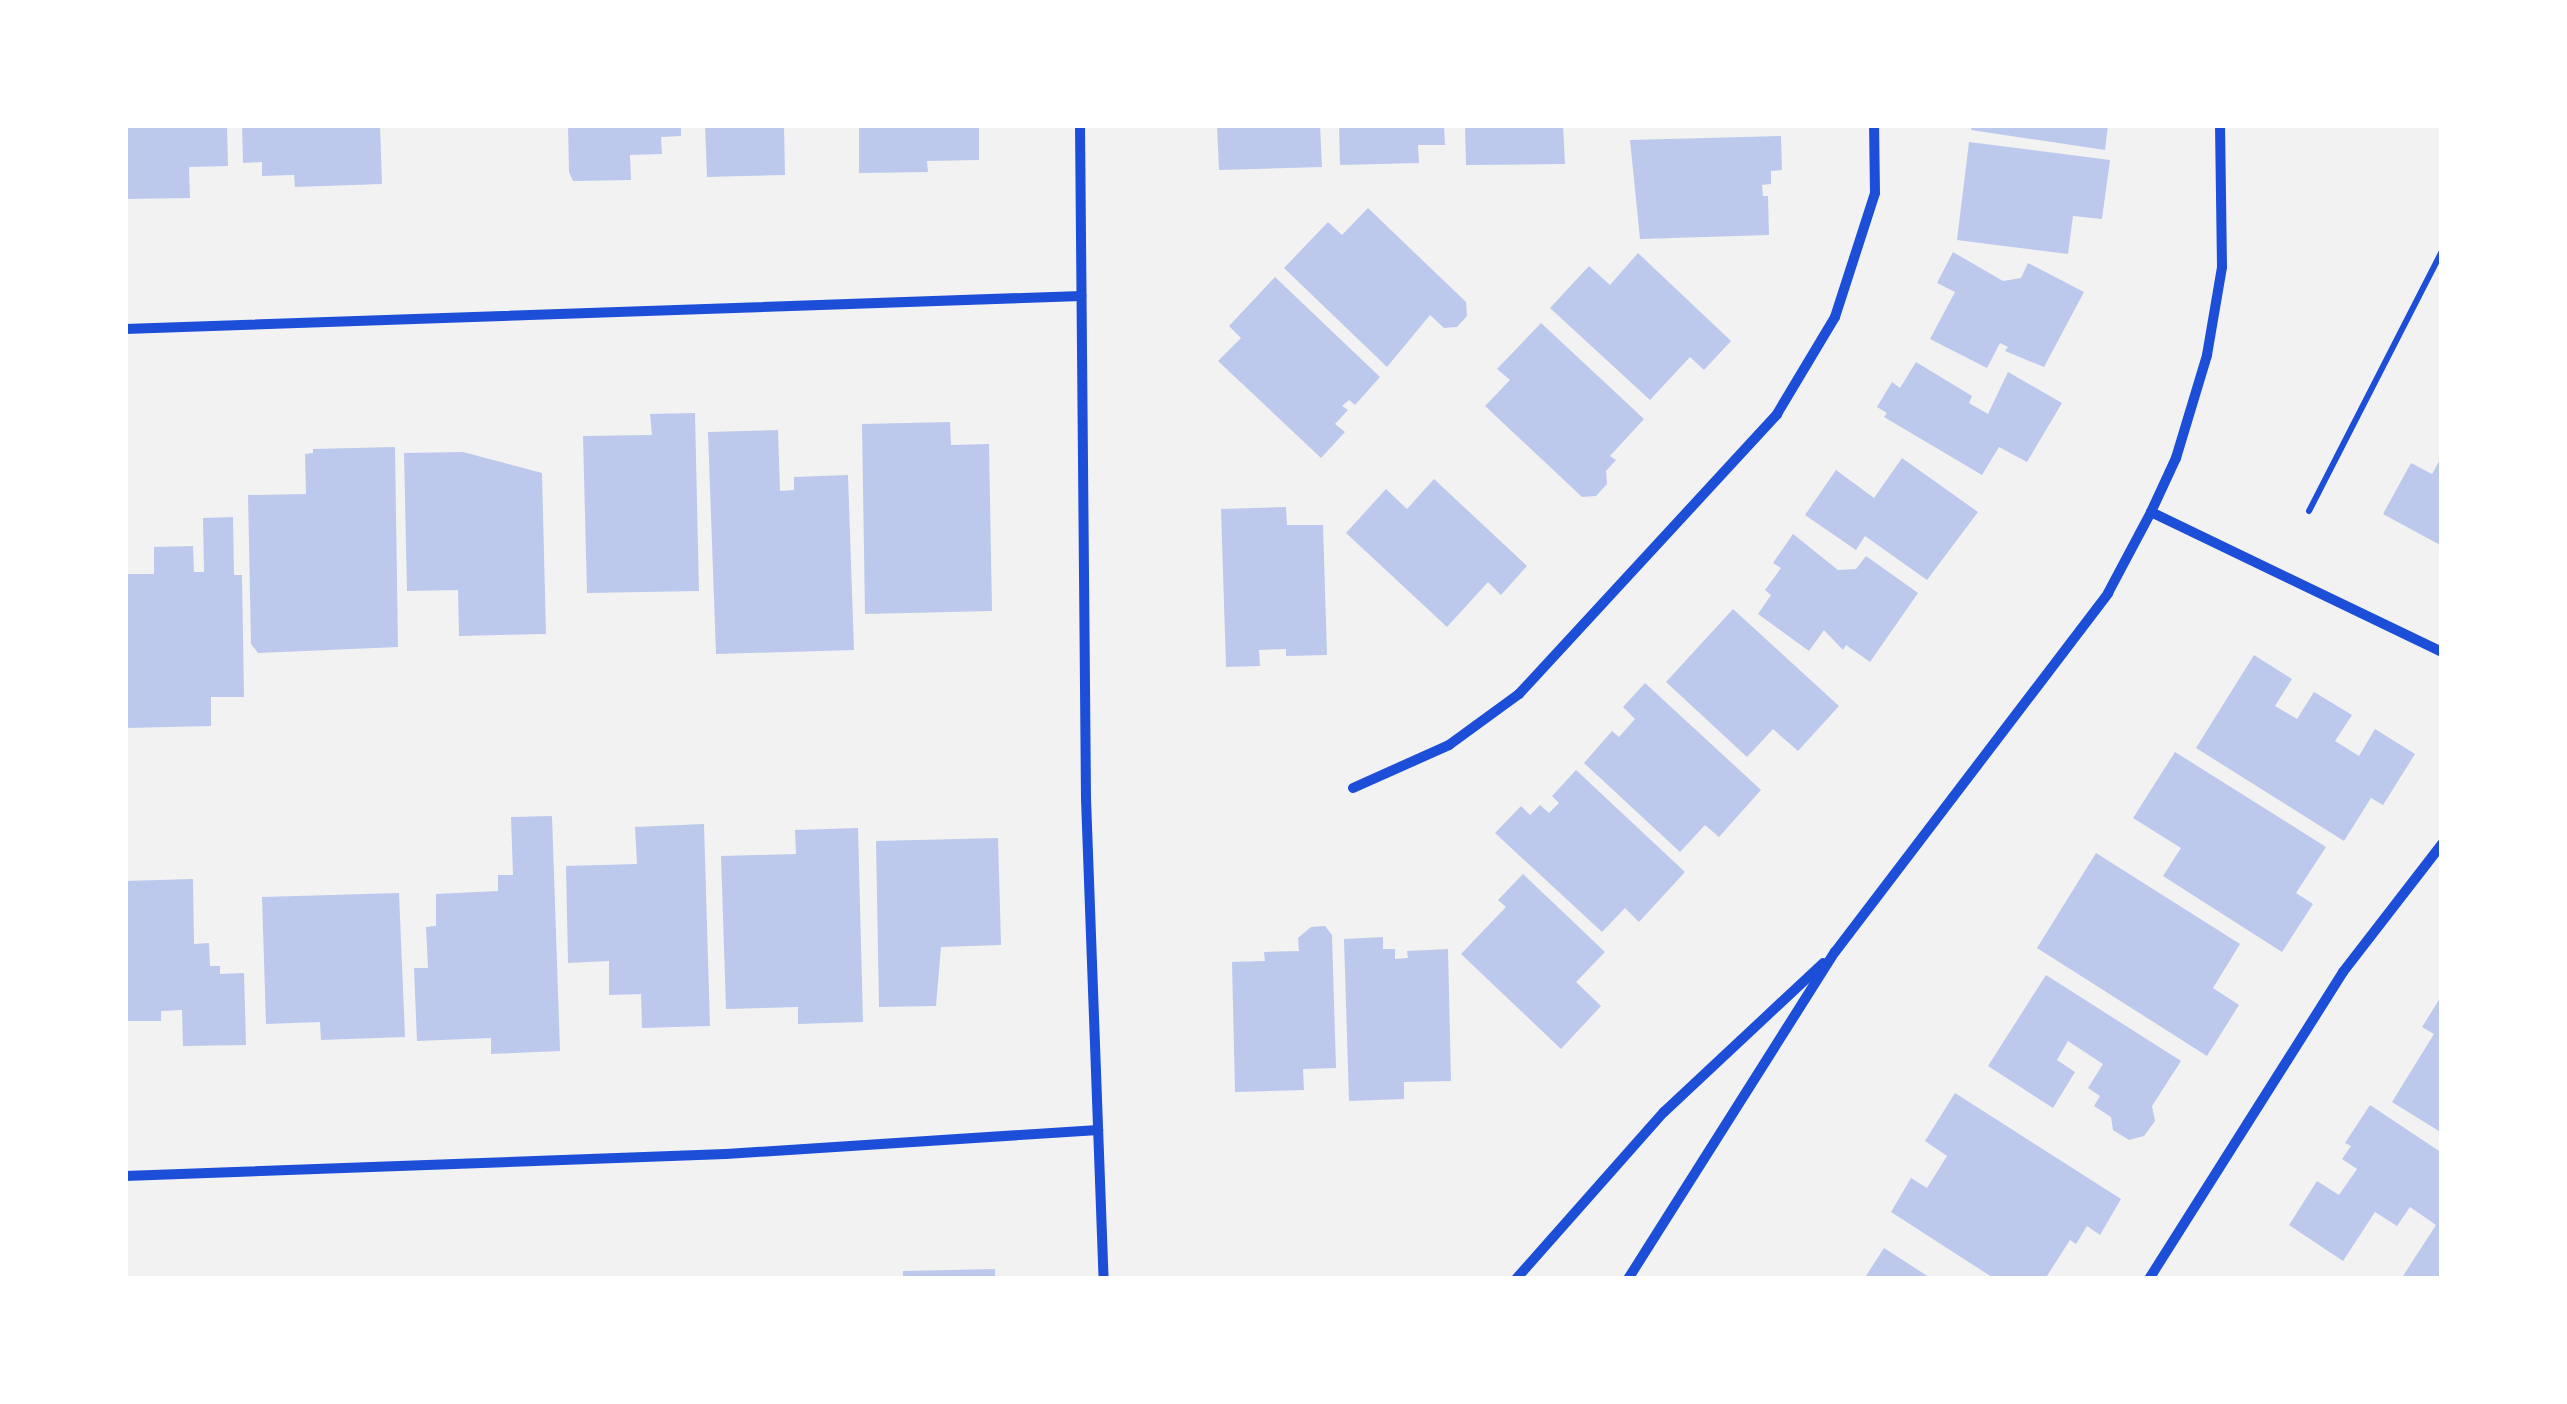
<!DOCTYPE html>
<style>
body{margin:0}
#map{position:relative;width:2567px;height:1404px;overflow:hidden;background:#f2f2f2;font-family:Rubik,sans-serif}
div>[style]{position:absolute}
.building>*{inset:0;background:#bdc9ec}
.path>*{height:6px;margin:-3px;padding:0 3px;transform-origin:3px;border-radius:3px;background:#1d4ed8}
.minor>*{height:10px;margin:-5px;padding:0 5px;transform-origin:5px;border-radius:5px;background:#1d4ed8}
span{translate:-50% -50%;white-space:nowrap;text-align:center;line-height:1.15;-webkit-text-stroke:10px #fff;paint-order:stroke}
.frame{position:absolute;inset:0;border:128px solid #fff;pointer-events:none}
</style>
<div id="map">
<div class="building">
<div style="clip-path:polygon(125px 125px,227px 125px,228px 166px,189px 167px,190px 198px,125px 199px)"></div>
<div style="clip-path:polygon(242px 125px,380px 125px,382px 184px,295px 187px,294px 175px,262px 176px,262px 162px,243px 163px)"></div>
<div style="clip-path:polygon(568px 125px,681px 125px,681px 136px,661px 137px,662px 154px,630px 155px,631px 180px,573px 181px,569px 172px)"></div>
<div style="clip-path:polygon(705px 125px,784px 125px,785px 175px,707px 177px)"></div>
<div style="clip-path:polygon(859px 125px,979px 125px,979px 160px,927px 161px,928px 172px,859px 173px)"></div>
<div style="clip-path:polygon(1217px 125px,1320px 125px,1322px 167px,1219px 170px)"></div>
<div style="clip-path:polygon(1339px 125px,1444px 125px,1445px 145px,1418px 145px,1419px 163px,1340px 165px)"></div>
<div style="clip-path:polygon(1465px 125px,1563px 125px,1565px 164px,1466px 165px)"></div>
<div style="clip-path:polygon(1972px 125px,2108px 125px,2105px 150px,1971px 130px)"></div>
<div style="clip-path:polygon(1781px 136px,1782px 170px,1771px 171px,1771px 184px,1762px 185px,1763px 196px,1768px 196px,1769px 235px,1640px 239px,1630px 140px)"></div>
<div style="clip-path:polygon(1969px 142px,2110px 160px,2102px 219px,2073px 216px,2068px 254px,1957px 240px)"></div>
<div style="clip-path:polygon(1368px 208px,1466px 302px,1467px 316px,1457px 327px,1444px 328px,1430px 315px,1387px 367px,1284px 268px,1328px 222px,1342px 235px)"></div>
<div style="clip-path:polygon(1953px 252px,2003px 281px,2021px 278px,2028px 263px,2084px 292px,2044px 367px,2005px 351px,2008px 347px,2000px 343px,1987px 368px,1930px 339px,1955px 292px,1937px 283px)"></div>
<div style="clip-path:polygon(1638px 253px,1731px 341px,1704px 370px,1690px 357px,1650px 400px,1550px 308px,1589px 266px,1610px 285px)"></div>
<div style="clip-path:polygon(1275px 277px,1380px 377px,1355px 405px,1349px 400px,1342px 406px,1348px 410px,1335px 424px,1345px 432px,1321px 458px,1218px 361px,1241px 338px,1229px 326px)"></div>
<div style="clip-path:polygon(1541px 323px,1644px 419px,1610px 456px,1616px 460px,1606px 471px,1607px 484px,1596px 496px,1582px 497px,1485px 406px,1510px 380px,1497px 369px)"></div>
<div style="clip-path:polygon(1916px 362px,1972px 396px,1969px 403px,1988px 414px,2008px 372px,2062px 403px,2027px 462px,1999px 447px,1982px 475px,1884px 417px,1887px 413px,1877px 407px,1892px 382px,1900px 388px)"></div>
<div style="clip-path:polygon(695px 413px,699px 591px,587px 593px,583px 436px,652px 435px,650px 414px)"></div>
<div style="clip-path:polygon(950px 422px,951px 445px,989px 444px,992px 611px,865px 614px,862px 424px)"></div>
<div style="clip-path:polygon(778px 430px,780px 491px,794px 490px,794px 477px,848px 475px,854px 650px,716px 654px,708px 432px)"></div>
<div style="clip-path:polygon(395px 447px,398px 647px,258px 653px,251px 644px,248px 495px,306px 494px,305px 454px,313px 453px,313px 449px)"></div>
<div style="clip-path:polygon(463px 452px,542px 473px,546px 634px,459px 636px,458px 590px,407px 591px,404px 453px)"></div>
<div style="clip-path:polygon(2442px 456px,2442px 546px,2383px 514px,2411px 463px,2432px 474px)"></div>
<div style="clip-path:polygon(1902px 458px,1978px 512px,1927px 580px,1865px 536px,1856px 550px,1805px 515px,1836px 470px,1874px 498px)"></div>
<div style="clip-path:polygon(1434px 479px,1527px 566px,1501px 595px,1488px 582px,1447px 627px,1346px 533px,1386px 489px,1407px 509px)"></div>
<div style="clip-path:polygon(1286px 507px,1287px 525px,1323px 525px,1327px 655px,1286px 656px,1286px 649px,1259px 650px,1260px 666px,1226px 667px,1221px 509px)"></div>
<div style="clip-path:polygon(233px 517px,234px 575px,242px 575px,244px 697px,211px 697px,211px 726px,125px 728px,125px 574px,154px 574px,154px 547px,193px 546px,194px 572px,204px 572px,203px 518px)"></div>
<div style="clip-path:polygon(1793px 534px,1838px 570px,1856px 569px,1866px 556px,1918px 593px,1870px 662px,1846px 645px,1843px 650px,1824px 630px,1809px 651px,1758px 614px,1771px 595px,1765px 590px,1781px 568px,1773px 563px)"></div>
<div style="clip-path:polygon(1733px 609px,1839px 706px,1798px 751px,1773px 729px,1747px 757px,1666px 682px)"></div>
<div style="clip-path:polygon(2254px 655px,2292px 679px,2275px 706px,2297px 719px,2314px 692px,2352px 715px,2335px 741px,2359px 756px,2375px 729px,2415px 754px,2383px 805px,2371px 798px,2344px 841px,2196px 748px)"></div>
<div style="clip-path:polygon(1645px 683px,1761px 790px,1719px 837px,1705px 825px,1680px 852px,1584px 763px,1612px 731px,1619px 737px,1635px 719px,1623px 707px)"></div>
<div style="clip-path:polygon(2175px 752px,2326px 847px,2296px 893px,2313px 904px,2282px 952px,2163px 876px,2181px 848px,2133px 818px)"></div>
<div style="clip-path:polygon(1576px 770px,1685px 872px,1639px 922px,1625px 908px,1602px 932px,1495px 833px,1521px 806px,1530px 815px,1540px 805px,1549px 813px,1559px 803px,1552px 796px)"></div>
<div style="clip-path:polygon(552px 816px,560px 1051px,491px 1054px,491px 1038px,417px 1041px,414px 968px,428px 968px,426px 927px,436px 926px,436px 894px,498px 891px,498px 875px,513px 875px,511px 817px)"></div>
<div style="clip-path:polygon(704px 824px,710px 1026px,642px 1028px,641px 994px,609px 995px,609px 961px,568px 963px,566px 866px,637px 864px,635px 827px)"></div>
<div style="clip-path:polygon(858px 828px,863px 1022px,798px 1024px,798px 1007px,726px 1009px,721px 856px,796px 854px,795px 830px)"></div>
<div style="clip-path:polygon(998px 838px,1001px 945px,941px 947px,936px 1006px,879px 1007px,876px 841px)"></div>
<div style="clip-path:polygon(2096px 853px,2240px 944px,2213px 988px,2239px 1005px,2207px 1056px,2037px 948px)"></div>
<div style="clip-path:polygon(1523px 874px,1605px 952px,1576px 982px,1601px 1006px,1561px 1049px,1461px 954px,1506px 907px,1498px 900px)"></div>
<div style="clip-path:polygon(193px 879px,194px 944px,209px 943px,210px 966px,220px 966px,220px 974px,244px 973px,246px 1045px,183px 1046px,182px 1010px,161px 1011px,161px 1021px,125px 1021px,125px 881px)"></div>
<div style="clip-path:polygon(399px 893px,405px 1037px,321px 1040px,320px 1022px,266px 1024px,262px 897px)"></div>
<div style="clip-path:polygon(1325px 926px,1332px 935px,1336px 1068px,1303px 1069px,1304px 1090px,1235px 1092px,1232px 962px,1265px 961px,1264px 952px,1299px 951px,1298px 938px,1311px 927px)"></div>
<div style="clip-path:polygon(1383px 937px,1383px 949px,1395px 949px,1395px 959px,1408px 958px,1407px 951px,1448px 949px,1451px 1081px,1404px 1082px,1404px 1099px,1349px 1101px,1344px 939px)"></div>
<div style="clip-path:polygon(2046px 975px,2181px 1061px,2152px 1106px,2155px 1121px,2144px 1136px,2129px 1140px,2113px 1130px,2111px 1117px,2094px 1106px,2100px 1096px,2088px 1088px,2103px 1064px,2068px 1041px,2057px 1060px,2075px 1072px,2053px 1108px,1988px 1066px)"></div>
<div style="clip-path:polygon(2442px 995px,2442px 1133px,2392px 1102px,2434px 1034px,2422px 1027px)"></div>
<div style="clip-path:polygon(1955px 1093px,2121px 1199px,2100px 1235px,2087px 1226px,2076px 1244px,2070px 1240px,2045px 1279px,1995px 1279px,1891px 1212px,1911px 1178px,1927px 1188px,1947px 1156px,1925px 1141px)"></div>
<div style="clip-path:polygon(2370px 1105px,2442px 1153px,2442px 1279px,2401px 1279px,2436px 1225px,2410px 1207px,2397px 1226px,2375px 1212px,2343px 1261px,2289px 1225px,2317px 1181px,2339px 1195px,2357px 1169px,2342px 1159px,2351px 1146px,2345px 1143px)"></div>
<div style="clip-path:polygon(1884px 1248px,1932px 1279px,1864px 1279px)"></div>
<div style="clip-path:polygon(995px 1269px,995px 1279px,903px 1279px,903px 1271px)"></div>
</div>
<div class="path">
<div style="left:2309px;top:511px;width:292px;rotate:-62.9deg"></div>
</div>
<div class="minor">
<div style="left:1080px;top:125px;width:674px;rotate:89.49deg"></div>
<div style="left:1086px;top:799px;width:480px;rotate:87.9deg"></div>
<div style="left:125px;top:329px;width:957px;rotate:-1.98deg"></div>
<div style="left:2151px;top:512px;width:323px;rotate:25.7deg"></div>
<div style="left:1353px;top:788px;width:105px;rotate:-24.1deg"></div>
<div style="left:1449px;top:745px;width:87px;rotate:-36.1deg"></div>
<div style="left:1519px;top:694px;width:381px;rotate:-47.3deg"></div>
<div style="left:1777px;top:414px;width:113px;rotate:-59.1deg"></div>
<div style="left:1835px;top:317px;width:130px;rotate:-72.1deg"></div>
<div style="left:1875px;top:193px;width:68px;rotate:-90.8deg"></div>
<div style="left:125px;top:1176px;width:601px;rotate:-2.1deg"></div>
<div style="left:726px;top:1154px;width:373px;rotate:-3.7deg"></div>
<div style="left:1516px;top:1279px;width:223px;rotate:-48.5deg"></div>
<div style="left:1664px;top:1112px;width:218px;rotate:-43.1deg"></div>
<div style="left:1628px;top:1279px;width:387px;rotate:-57.7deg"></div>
<div style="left:1835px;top:952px;width:451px;rotate:-52.7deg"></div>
<div style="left:2108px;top:593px;width:92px;rotate:-62deg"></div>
<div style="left:2151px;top:512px;width:60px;rotate:-65.2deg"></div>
<div style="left:2176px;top:458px;width:108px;rotate:-73.2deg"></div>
<div style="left:2207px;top:355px;width:89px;rotate:-80.3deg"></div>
<div style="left:2222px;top:267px;width:142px;rotate:-90.8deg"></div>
<div style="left:2149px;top:1279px;width:363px;rotate:-57.7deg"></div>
<div style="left:2343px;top:972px;width:162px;rotate:-52.3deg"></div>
</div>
<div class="frame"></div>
</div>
